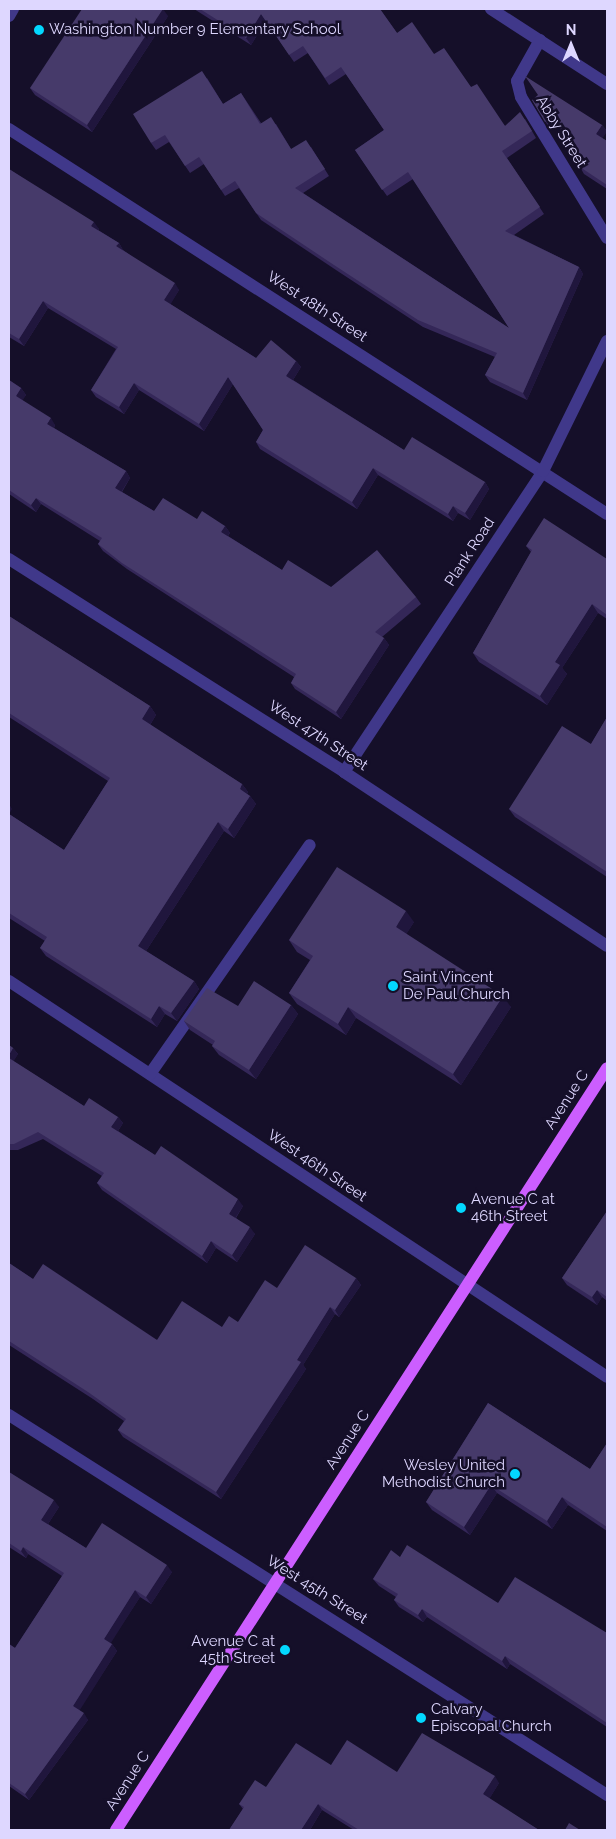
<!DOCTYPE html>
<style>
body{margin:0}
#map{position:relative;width:616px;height:1839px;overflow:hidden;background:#150f29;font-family:Raleway,sans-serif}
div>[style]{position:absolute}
.minor>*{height:12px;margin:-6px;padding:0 6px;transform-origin:6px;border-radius:6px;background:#40388a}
.major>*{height:12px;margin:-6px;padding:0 6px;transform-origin:6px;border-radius:6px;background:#cc5eff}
.wall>*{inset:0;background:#342758}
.shaded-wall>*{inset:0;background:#20163d}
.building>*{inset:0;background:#463a6a}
.dots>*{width:14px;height:14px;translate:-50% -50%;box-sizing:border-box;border:2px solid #150f29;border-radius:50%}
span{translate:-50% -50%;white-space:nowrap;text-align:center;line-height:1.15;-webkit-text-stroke:5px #150f29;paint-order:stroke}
.poi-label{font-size:15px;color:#ded7ff}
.left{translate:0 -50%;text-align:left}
.right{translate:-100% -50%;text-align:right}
.street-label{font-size:15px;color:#ded7ff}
.frame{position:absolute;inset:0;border:10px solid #ded7ff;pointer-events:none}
.north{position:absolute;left:546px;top:20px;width:50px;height:50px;-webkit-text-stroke:4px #150f29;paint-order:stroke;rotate:0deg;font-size:14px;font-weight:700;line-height:20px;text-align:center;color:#ded7ff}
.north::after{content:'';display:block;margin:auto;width:18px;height:22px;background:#ded7ff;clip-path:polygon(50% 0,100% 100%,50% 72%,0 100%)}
</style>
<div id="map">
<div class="minor">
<div style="left:491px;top:9px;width:138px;rotate:32.9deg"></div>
<div style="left:9px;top:16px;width:8px;rotate:-60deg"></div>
<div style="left:540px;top:40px;width:47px;rotate:119.3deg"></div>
<div style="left:517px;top:81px;width:16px;rotate:76deg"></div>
<div style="left:521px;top:97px;width:165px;rotate:58.6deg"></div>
<div style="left:9px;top:129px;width:711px;rotate:32.77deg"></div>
<div style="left:9px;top:559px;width:397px;rotate:32.4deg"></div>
<div style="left:344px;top:772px;width:315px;rotate:33.5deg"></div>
<div style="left:344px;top:772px;width:361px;rotate:-56.5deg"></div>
<div style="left:543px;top:471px;width:145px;rotate:-63.8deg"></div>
<div style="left:9px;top:981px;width:717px;rotate:33.51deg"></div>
<div style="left:150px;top:1074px;width:279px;rotate:-55.1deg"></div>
<div style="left:9px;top:1415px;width:709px;rotate:32.43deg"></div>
</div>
<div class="major">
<div style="left:116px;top:1830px;width:906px;rotate:-57.2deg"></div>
</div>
<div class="wall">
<div style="clip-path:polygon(194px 9px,380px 9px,397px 33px,434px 54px,471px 87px,505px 126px,525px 119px,536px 138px,507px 158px,544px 214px,514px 235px,579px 267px,583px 274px,527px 400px,490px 382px,485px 375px,495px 357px,423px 327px,339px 272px,261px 220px,239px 188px,225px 196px,204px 164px,190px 173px,169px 142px,156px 150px,151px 143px,207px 78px,223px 104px,241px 93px,261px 123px,276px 124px,291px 149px,311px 147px,329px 176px,303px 193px,509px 328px,413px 179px,387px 196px,355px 150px,384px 130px,346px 74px,329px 85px,308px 53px,294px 62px,266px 21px,251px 45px)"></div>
<div style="clip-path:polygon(168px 16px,92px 132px,35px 95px,30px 88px)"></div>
<div style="clip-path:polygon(532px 100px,602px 125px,607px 131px,602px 138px,607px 141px,607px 189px,584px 174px,580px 167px,583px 162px,557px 124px,550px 129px)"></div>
<div style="clip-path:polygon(9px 169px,99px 229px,98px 230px,119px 243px,123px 250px,179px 290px,170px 304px,256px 358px,296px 361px,301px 367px,293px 380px,404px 450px,485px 482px,489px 489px,470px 520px,458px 513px,453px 521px,378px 475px,357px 509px,260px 449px,256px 442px,263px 430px,233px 384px,204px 431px,139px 390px,124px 414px,96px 397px,91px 390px,116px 349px,48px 308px,24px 346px,9px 337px)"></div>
<div style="clip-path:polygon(9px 380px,21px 388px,26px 395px,22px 400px,55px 425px,54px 428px,126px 471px,130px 478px,122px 492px,154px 511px,197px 519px,225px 526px,230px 533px,228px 536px,282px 570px,331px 587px,416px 597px,421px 604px,382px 637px,384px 638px,389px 645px,341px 719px,295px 689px,291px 683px,294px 677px,127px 569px,103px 551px,98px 544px,100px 541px,41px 504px,36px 512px,9px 494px)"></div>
<div style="clip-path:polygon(526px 546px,607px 559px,607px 619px,598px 613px,562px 668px,567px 674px,547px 705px,479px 662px,473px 653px,531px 552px)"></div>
<div style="clip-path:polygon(9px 616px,150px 706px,156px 715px,150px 725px,242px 784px,248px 792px,247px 794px,250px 796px,256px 804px,234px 838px,224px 831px,146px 951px,194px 981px,199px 989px,177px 1021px,165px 1014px,157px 1027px,46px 956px,40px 948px,45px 941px,9px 918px,9px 814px,64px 850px,108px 781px,9px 717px)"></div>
<div style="clip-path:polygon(607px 717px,607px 877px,515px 817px,509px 809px,591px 744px)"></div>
<div style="clip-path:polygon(414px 922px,406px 934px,511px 1007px,461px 1085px,356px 1018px,346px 1035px,297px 1004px,289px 993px,310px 960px,297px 952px,289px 940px)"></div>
<div style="clip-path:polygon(291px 1005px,298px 1014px,256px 1079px,219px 1055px,212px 1046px,213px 1045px,190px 1030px,184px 1021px,238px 1006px)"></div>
<div style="clip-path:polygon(9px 1045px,13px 1048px,18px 1054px,13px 1061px,84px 1106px,118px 1117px,123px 1123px,118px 1131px,155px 1155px,243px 1206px,236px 1218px,255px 1234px,237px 1262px,216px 1248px,207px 1263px,102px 1190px,97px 1183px,102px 1176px,43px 1139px,18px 1150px,9px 1150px)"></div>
<div style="clip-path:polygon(607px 1211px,607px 1301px,602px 1297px,597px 1305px,567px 1285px,562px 1278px)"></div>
<div style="clip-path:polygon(9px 1263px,33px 1279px,157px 1340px,222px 1327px,238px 1322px,277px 1288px,356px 1278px,361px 1285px,339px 1317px,335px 1314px,303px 1365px,306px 1369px,221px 1499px,123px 1437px,118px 1430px,124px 1421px,93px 1399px,9px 1345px)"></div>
<div style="clip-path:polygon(488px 1403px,590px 1469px,607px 1443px,607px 1531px,568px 1505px,552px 1529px,497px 1493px,470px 1535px,432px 1510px,426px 1502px)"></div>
<div style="clip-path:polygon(9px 1472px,59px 1507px,48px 1524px,86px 1548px,172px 1572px,151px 1604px,140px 1597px,110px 1643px,112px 1644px,117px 1651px,79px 1710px,88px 1720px,29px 1800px,9px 1786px,9px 1644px,15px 1648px,62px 1576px,28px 1554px,26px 1558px,9px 1547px)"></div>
<div style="clip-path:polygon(400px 1557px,498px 1603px,607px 1633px,607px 1727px,510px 1664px,507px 1669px,427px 1617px,423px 1622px,399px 1607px,394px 1600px,396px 1597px,379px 1586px,373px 1579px)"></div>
<div style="clip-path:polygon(331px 1765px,499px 1783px,489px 1799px,539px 1830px,354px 1830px,322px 1810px,310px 1830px,229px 1830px,243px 1809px,239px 1804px,266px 1787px)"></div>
</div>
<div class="shaded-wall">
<div style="clip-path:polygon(163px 9px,168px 16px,92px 132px,87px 125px)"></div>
<div style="clip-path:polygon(261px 14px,266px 21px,251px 45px,246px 38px)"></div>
<div style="clip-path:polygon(602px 125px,607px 131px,601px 141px,596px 134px)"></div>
<div style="clip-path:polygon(94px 222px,99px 229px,96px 233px,91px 226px)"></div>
<div style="clip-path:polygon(119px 243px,123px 250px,121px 253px,116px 246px)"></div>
<div style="clip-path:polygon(579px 267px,583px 274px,527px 400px,523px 393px)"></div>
<div style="clip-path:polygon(175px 283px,179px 290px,169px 307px,164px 300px)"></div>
<div style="clip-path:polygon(43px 301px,48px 308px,24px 346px,19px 339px)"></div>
<div style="clip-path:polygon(296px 361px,301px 367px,291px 383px,286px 376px)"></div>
<div style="clip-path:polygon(228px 377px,233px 384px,204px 431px,199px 424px)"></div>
<div style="clip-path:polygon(134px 383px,139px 390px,124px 414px,119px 407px)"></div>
<div style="clip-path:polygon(21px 388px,26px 395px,21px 403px,16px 396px)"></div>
<div style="clip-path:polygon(51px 418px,55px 425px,52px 431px,47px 424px)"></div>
<div style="clip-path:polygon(373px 468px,378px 475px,357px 509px,352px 502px)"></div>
<div style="clip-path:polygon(126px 471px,130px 478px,120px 494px,115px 488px)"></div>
<div style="clip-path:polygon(485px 482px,489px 489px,470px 520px,465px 513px)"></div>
<div style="clip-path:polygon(36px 498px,41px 504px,36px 512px,31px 505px)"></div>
<div style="clip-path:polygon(453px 506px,458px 513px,453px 521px,448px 514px)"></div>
<div style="clip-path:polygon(225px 526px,230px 533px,226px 538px,221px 532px)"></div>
<div style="clip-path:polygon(592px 604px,598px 613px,562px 668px,567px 674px,547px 705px,540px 696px,555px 662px)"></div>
<div style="clip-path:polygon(384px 638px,389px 645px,341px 719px,336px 712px)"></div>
<div style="clip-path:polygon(150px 706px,156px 715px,148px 728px,142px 719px)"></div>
<div style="clip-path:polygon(242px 784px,248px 792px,245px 797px,240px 789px)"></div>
<div style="clip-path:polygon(250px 796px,256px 804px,234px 838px,228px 829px)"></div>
<div style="clip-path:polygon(9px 804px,12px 809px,9px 814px)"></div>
<div style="clip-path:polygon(218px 822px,224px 831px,144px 954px,138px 946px)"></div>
<div style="clip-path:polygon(406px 911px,414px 922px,404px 938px,396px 927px)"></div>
<div style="clip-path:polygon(194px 981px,199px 989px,177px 1021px,171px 1013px)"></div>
<div style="clip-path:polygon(503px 996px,511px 1007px,461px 1085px,453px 1074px)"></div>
<div style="clip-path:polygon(291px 1005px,298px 1014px,256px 1079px,249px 1070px)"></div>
<div style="clip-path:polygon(159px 1006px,165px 1014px,157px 1027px,151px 1019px)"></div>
<div style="clip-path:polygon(348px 1007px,356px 1018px,346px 1035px,338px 1024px)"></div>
<div style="clip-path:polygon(13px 1048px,18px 1054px,12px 1064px,9px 1060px,9px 1055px)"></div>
<div style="clip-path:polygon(118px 1117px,123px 1123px,116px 1134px,111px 1127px)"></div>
<div style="clip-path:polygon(238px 1199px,243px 1206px,234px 1220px,229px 1214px)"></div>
<div style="clip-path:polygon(250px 1227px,255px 1234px,237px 1262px,232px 1255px)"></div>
<div style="clip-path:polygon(211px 1241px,216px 1248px,207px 1263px,202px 1256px)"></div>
<div style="clip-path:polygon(356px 1278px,361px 1285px,339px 1317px,335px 1310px)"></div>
<div style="clip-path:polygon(597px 1290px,602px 1297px,597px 1305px,592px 1297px)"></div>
<div style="clip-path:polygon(330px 1307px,335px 1314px,303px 1365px,306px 1369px,221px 1499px,216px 1492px,297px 1360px)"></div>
<div style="clip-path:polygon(491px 1485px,497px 1493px,470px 1535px,464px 1527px)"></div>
<div style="clip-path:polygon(562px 1497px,568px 1505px,552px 1529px,547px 1521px)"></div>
<div style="clip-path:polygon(54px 1500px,59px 1507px,46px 1527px,41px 1520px)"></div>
<div style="clip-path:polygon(23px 1547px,28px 1554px,26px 1558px,21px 1551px)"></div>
<div style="clip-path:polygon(167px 1565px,172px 1572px,151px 1604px,146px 1597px)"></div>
<div style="clip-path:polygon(135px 1590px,140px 1597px,109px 1646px,104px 1639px)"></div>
<div style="clip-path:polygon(422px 1609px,427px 1617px,423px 1622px,418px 1615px)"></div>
<div style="clip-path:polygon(112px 1644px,117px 1651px,78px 1713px,73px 1706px)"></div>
<div style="clip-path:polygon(505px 1656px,510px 1664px,507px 1669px,502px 1661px)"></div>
<div style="clip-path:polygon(84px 1713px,88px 1720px,29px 1800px,25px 1794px)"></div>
<div style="clip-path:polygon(495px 1776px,499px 1783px,488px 1801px,483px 1794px)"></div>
<div style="clip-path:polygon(318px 1804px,322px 1810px,310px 1830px,301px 1830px)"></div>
</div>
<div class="building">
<div style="clip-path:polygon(82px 9px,163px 9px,87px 125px,30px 88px)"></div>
<div style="clip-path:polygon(200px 9px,380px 9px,397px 33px,412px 22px,434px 54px,444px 48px,471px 87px,477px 84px,505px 126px,520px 112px,532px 131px,502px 151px,540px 207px,505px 231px,579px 267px,523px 393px,485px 375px,497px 353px,418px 320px,334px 265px,256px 213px,235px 181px,221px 190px,199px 157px,185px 166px,165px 135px,151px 143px,133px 114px,202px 71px,223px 104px,241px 93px,260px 124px,271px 117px,291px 149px,306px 140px,325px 169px,295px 188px,509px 328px,408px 172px,382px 190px,355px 150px,384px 130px,341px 67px,325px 78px,303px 46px,289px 55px,261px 14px,246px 38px)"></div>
<div style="clip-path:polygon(525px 76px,602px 125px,596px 134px,607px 141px,607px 185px,580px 167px,583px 162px,553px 117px,545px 122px,532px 100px,538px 95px)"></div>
<div style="clip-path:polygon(9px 169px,94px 222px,91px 226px,119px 243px,116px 246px,175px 283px,164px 300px,256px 358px,271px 340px,296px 361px,286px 376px,404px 450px,412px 437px,485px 482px,465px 513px,453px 506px,448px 514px,373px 468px,352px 502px,256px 442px,263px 430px,228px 377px,199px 424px,134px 383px,119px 407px,91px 390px,118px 347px,43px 301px,19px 339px,9px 333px)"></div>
<div style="clip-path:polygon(9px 380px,21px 388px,16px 396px,51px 418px,47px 424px,126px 471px,115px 488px,154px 511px,163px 498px,197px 519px,202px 511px,225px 526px,221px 532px,282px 570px,288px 560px,331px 587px,377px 550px,416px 597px,375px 632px,384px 638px,336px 712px,291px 683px,296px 674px,122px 563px,98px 544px,102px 538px,36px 498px,31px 505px,9px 490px)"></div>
<div style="clip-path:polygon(544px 518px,607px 559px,607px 615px,592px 604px,555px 662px,560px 665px,540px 696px,473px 653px,532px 550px,526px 546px)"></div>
<div style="clip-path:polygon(9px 616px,150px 706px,142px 719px,242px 784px,240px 789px,250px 796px,228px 829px,218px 822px,138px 946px,194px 981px,171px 1013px,159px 1006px,151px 1019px,40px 948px,47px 937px,9px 913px,9px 814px,64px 850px,110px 778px,9px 713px)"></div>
<div style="clip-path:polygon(607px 717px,607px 872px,509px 809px,562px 726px,591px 744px)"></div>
<div style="clip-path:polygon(337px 867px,406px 911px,396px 927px,503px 996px,453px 1074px,348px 1007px,338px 1024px,289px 993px,313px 956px,289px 940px)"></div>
<div style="clip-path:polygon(254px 981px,291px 1005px,249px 1070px,212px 1046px,215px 1041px,184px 1021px,207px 988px,238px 1006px)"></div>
<div style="clip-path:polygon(9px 1045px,13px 1048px,9px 1055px)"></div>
<div style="clip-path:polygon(9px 1058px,84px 1106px,89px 1098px,118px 1117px,111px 1127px,155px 1155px,161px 1146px,238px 1199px,229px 1214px,250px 1227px,232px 1255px,211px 1241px,202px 1256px,97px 1183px,104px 1173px,38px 1132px,14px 1144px,9px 1144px)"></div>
<div style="clip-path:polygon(607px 1211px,607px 1297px,597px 1290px,592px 1297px,562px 1278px)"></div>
<div style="clip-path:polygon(305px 1245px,356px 1278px,335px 1310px,330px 1307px,297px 1360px,301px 1362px,216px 1492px,118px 1430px,126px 1419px,88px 1392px,9px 1341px,9px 1263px,33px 1279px,43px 1264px,157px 1340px,182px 1301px,222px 1327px,229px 1316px,238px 1322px,265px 1280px,277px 1288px)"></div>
<div style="clip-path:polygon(488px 1403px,590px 1469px,607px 1443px,607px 1527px,562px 1497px,547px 1521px,491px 1485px,464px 1527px,426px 1502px)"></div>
<div style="clip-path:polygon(9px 1472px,54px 1500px,41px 1520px,86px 1548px,102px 1523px,167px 1565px,146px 1597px,135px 1590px,104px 1639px,112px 1644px,73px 1706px,84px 1713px,25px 1794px,9px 1783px,9px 1644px,15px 1648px,64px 1573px,23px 1547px,21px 1551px,9px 1543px)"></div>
<div style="clip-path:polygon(407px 1545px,498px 1603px,515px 1577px,607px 1633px,607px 1723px,505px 1656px,502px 1661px,422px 1609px,418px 1615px,394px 1600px,398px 1594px,373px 1579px,391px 1550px,400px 1557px)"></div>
<div style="clip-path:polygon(422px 1733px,495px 1776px,483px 1794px,539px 1830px,359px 1830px,318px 1804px,301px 1830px,229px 1830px,244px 1807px,239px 1804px,255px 1780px,266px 1787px,296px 1743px,331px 1765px,347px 1740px,397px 1772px)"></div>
<div style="clip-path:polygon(569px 1823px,580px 1830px,565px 1830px)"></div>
</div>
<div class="dots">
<div style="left:39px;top:30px;background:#03d8ff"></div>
<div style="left:393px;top:986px;background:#03d8ff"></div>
<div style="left:461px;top:1208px;background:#03d8ff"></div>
<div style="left:515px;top:1474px;background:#03d8ff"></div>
<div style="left:285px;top:1650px;background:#03d8ff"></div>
<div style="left:421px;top:1718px;background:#03d8ff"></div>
</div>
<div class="poi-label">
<span class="left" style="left:49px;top:30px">Washington Number 9 Elementary School</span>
<span class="left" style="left:403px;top:986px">Saint Vincent<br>De Paul Church</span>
<span class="left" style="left:471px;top:1208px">Avenue C at<br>46th Street</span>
<span class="right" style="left:505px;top:1474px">Wesley United<br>Methodist Church</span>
<span class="right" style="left:275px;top:1650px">Avenue C at<br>45th Street</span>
<span class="left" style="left:431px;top:1718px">Calvary<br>Episcopal Church</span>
</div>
<div class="street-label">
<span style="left:561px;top:132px;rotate:58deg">Abby Street</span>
<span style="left:317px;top:307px;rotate:33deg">West 48th Street</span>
<span style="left:470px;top:552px;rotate:-57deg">Plank Road</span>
<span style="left:318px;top:736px;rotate:33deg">West 47th Street</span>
<span style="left:567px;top:1100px;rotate:-57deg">Avenue C</span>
<span style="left:317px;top:1166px;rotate:34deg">West 46th Street</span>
<span style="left:348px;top:1440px;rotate:-57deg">Avenue C</span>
<span style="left:317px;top:1590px;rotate:32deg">West 45th Street</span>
<span style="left:128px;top:1781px;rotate:-57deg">Avenue C</span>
</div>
<div class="frame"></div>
<div class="north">N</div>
</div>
